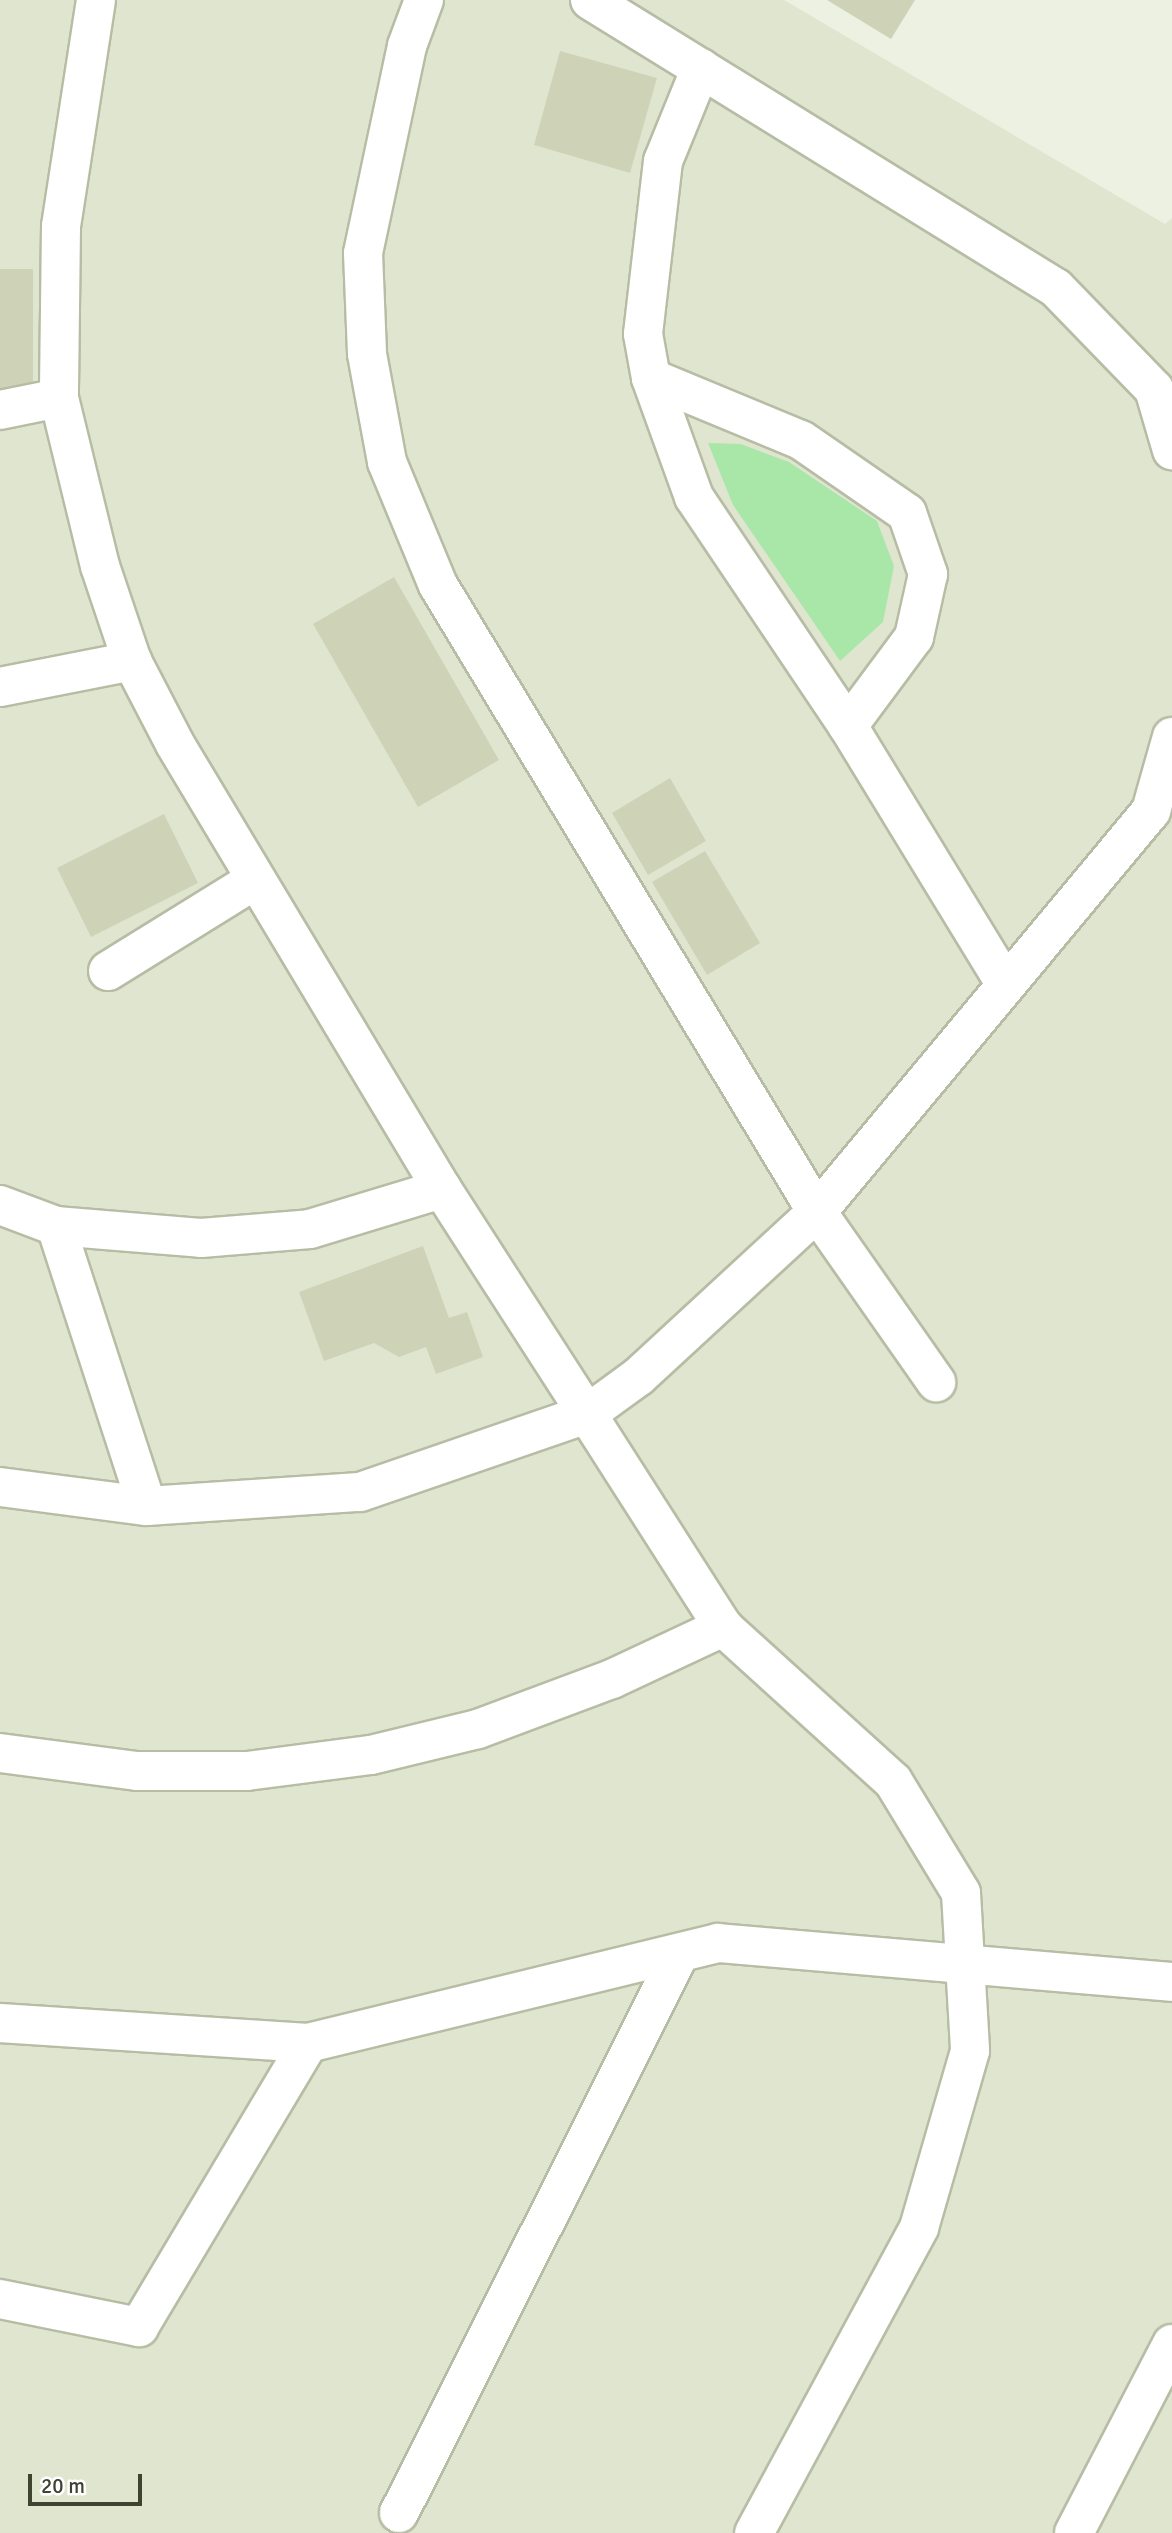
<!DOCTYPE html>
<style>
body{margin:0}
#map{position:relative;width:1172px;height:2533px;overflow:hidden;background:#edf1e2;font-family:Signika,sans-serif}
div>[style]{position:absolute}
.residential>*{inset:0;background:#e0e5d0}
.green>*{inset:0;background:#a9e7a9}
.building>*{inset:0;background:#ced3b7}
.roads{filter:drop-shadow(2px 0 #b7bda4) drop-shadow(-2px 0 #b7bda4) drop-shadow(0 2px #b7bda4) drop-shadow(0 -2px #b7bda4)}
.street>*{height:38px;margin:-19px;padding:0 19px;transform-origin:19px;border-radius:19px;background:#fff}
span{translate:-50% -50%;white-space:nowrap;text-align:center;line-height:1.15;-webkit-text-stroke:5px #fff;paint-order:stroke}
.scale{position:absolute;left:28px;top:2474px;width:114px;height:32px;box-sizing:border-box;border:4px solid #404332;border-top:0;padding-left:9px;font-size:21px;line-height:24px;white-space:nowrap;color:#404332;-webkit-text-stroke:5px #fff;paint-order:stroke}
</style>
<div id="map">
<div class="residential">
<div style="clip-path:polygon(0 0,784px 0,1165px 224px,1172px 218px,1172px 2533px,0 2533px)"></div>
</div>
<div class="green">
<div style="clip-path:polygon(708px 443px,741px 444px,789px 462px,877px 521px,894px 566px,883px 622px,840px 661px,733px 505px)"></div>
</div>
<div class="building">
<div style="clip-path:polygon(827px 0,915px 0,891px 39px)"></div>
<div style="clip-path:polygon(560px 51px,657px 78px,630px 173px,534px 145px)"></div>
<div style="clip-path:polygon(0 269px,33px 269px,33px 388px,0 388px)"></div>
<div style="clip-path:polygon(394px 577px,499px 760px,418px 807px,313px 624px)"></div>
<div style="clip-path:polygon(670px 778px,706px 841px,648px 875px,612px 813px)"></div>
<div style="clip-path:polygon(164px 814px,198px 883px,91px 937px,57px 868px)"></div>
<div style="clip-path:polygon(705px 851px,760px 943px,707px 975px,652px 882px)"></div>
<div style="clip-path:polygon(423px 1246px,449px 1318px,467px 1312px,483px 1357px,436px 1374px,426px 1347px,399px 1357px,374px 1343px,324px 1361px,299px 1292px)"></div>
</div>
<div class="roads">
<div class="street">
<div style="left:96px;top:0;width:229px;rotate:98.8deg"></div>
<div style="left:61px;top:226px;width:172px;rotate:90.7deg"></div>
<div style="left:59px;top:398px;width:173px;rotate:76.3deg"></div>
<div style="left:100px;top:566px;width:100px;rotate:71.4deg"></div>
<div style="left:132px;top:661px;width:93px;rotate:62.6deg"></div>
<div style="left:175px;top:744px;width:519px;rotate:59.04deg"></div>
<div style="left:442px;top:1189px;width:268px;rotate:57.2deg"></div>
<div style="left:587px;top:1414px;width:63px;rotate:-36deg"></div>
<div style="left:638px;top:1377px;width:243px;rotate:-42.7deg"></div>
<div style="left:817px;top:1212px;width:522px;rotate:-50.21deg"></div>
<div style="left:1151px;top:811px;width:77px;rotate:-74.2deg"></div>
<div style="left:424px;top:0;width:49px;rotate:110.3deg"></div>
<div style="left:407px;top:46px;width:212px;rotate:102deg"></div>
<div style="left:363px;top:253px;width:101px;rotate:87.7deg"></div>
<div style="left:367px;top:354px;width:110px;rotate:79.5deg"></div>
<div style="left:387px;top:462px;width:133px;rotate:67.5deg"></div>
<div style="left:438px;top:585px;width:733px;rotate:58.85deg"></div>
<div style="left:817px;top:1212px;width:208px;rotate:55deg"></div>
<div style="left:590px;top:0;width:548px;rotate:31.72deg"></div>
<div style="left:1056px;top:288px;width:141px;rotate:45.9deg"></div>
<div style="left:1154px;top:389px;width:64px;rotate:73.6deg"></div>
<div style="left:701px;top:68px;width:100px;rotate:112.2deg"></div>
<div style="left:663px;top:161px;width:174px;rotate:96.6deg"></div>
<div style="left:643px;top:334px;width:45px;rotate:79.7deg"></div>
<div style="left:651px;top:378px;width:127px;rotate:70.1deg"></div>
<div style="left:694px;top:497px;width:276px;rotate:56.1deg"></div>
<div style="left:848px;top:726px;width:303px;rotate:58.6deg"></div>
<div style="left:651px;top:378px;width:162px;rotate:22.5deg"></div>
<div style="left:801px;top:440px;width:129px;rotate:34.6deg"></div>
<div style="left:907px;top:513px;width:65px;rotate:71deg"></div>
<div style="left:928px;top:574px;width:65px;rotate:102.5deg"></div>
<div style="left:914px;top:637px;width:111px;rotate:126.6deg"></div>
<div style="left:0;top:410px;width:60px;rotate:-11.5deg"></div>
<div style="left:0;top:687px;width:135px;rotate:-11.1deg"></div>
<div style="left:108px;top:971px;width:173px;rotate:-31.8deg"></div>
<div style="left:0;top:1205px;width:60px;rotate:20.6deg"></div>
<div style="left:56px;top:1226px;width:145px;rotate:4.7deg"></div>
<div style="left:201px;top:1238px;width:109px;rotate:-4.7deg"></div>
<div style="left:310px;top:1229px;width:138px;rotate:-16.9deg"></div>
<div style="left:56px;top:1226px;width:294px;rotate:72deg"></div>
<div style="left:0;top:1487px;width:148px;rotate:7.4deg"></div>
<div style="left:147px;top:1506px;width:213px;rotate:-3.8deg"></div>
<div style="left:360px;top:1492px;width:240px;rotate:-19deg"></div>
<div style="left:587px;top:1414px;width:253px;rotate:57.4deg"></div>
<div style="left:723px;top:1627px;width:229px;rotate:42.2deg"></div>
<div style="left:893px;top:1781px;width:131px;rotate:58.7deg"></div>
<div style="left:961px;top:1893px;width:158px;rotate:86.7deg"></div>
<div style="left:970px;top:2051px;width:184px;rotate:106.1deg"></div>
<div style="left:919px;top:2228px;width:347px;rotate:118.4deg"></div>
<div style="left:0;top:1753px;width:138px;rotate:7.5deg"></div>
<div style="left:137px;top:1771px;width:110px"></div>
<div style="left:247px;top:1771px;width:125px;rotate:-7.4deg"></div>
<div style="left:371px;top:1755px;width:110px;rotate:-13.7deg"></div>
<div style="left:478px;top:1729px;width:143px;rotate:-20.5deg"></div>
<div style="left:612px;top:1679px;width:123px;rotate:-25.1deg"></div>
<div style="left:0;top:2023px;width:309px;rotate:3.7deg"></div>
<div style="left:308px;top:2043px;width:422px;rotate:-13.7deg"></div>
<div style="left:718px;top:1943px;width:456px;rotate:4.9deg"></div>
<div style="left:0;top:2299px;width:142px;rotate:11.4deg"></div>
<div style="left:139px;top:2327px;width:330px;rotate:-59.2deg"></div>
<div style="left:399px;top:2513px;width:622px;rotate:-63.35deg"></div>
<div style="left:1074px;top:2533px;width:213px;rotate:-62.6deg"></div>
</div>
</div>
<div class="scale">20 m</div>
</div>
